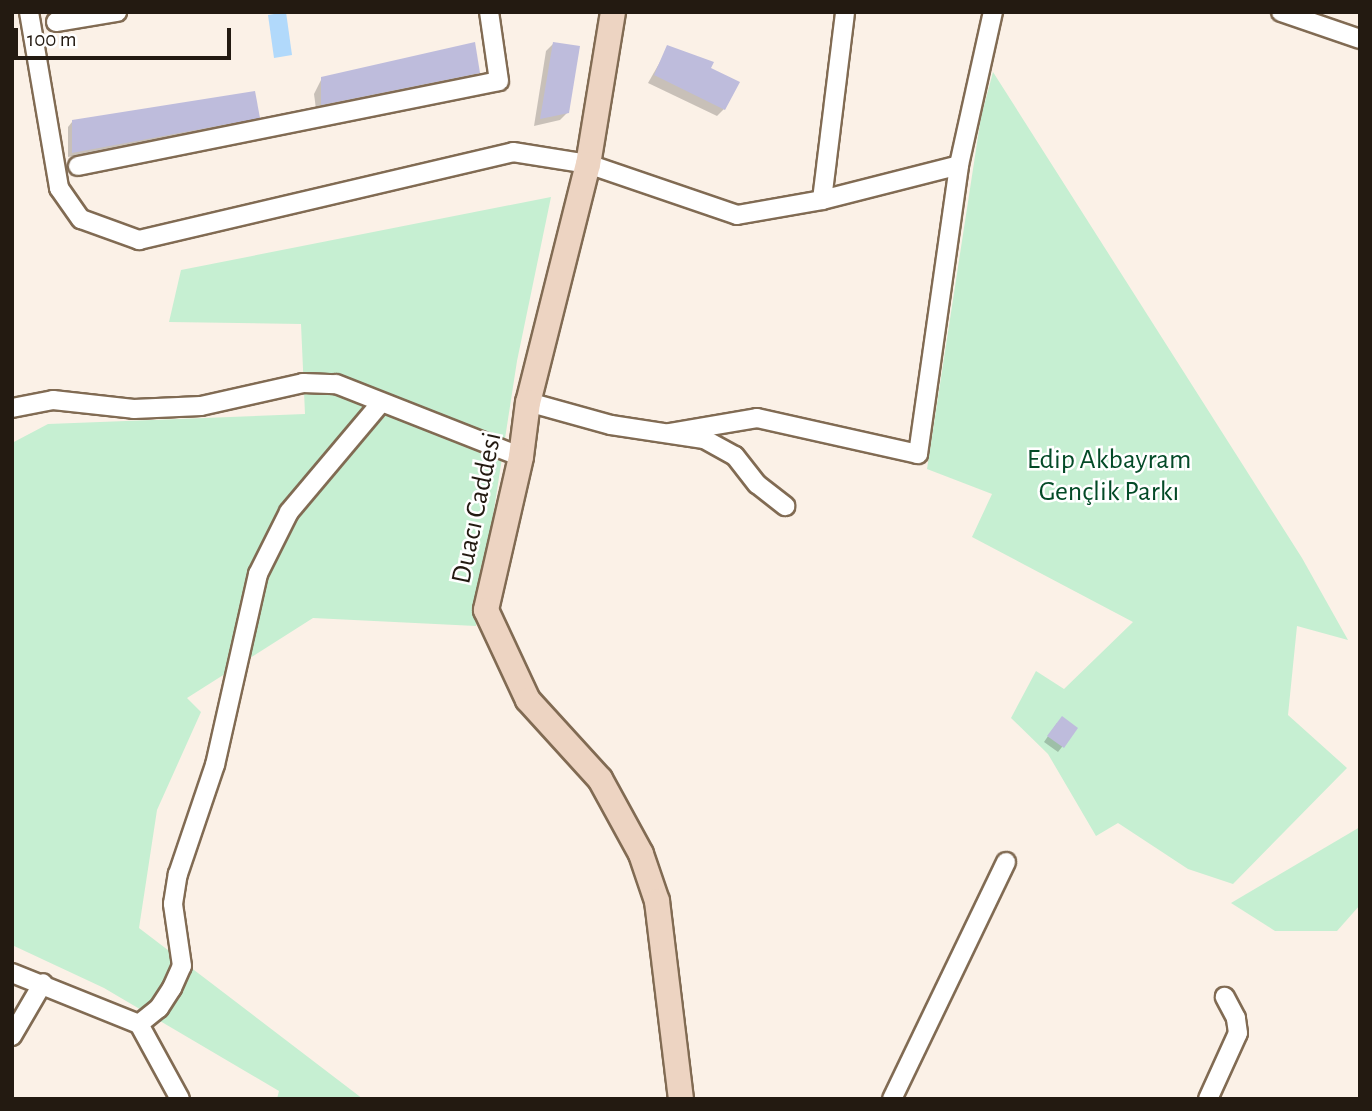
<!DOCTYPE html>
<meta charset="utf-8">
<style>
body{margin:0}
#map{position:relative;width:1372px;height:1111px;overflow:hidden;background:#fbf1e7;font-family:"Alegreya Sans",sans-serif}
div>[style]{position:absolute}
.green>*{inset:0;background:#c6efd2}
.water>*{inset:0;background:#b1d9fb}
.shadow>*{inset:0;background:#0003}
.building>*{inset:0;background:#bebcdc}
.roads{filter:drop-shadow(2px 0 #816b53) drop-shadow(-2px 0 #816b53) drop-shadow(0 2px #816b53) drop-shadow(0 -2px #816b53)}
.street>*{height:18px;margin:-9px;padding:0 9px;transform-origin:9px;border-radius:9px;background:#fff}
.secondary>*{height:24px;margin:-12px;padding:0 12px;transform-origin:12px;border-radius:12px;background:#edd4c2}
span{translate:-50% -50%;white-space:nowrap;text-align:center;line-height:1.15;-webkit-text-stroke:5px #fff;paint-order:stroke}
.park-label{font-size:28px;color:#034a27}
.street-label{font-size:28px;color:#231a11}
.frame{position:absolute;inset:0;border:14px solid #231a11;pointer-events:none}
.scale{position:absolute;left:14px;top:28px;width:217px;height:32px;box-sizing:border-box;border:4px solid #231a11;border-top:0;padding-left:9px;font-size:21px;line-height:24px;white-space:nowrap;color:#231a11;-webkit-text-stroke:5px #fff;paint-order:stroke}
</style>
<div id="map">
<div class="green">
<div style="clip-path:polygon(993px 72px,1302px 558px,1348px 640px,1297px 626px,1288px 715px,1347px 768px,1233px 884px,1188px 869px,1118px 823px,1096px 836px,1048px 754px,1011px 718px,1036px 671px,1064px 689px,1133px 622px,972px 537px,992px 494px,927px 469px,981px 117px)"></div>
<div style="clip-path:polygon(551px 197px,517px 361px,476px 626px,313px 618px,187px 698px,201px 712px,157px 810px,139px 928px,363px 1099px,277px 1099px,279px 1091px,104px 988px,12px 945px,12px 443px,48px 424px,305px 414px,301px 324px,169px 322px,181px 270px)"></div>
<div style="clip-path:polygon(1360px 827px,1360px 905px,1337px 931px,1275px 931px,1231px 903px)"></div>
</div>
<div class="water">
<div style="clip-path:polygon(286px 12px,292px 55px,274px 58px,268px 15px)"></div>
</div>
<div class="shadow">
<div style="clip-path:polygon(554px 43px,568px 112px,560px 120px,534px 126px,546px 51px)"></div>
<div style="clip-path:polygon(668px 48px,709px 68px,724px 109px,717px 116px,648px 83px)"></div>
<div style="clip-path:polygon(478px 73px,473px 77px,316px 109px,314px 94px,322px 78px)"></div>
<div style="clip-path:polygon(258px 117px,253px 122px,68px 157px,68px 127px,72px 122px)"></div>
<div style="clip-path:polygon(1057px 723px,1076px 729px,1058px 752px,1044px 742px)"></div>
</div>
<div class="building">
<div style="clip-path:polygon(475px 42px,480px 73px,321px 105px,321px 77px)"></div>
<div style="clip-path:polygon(553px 42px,580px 46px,569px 113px,540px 119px)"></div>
<div style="clip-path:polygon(667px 45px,714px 62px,711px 68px,740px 82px,725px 110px,654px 75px)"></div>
<div style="clip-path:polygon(255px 91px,260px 118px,72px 153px,72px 120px)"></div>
<div style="clip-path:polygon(1062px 716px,1078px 728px,1064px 748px,1047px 736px)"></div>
</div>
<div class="roads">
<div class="street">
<div style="left:29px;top:12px;width:179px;rotate:80.3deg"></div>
<div style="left:59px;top:188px;width:38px;rotate:55deg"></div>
<div style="left:81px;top:219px;width:62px;rotate:19.9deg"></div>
<div style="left:139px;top:240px;width:384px;rotate:-13.2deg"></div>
<div style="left:513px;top:152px;width:76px;rotate:9.1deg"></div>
<div style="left:588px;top:164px;width:157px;rotate:18.9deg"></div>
<div style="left:737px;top:215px;width:86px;rotate:-10deg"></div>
<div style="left:822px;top:200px;width:141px;rotate:-14.3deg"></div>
<div style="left:1281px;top:12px;width:83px;rotate:18.9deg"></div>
<div style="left:56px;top:22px;width:62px;rotate:-9.3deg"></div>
<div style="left:78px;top:166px;width:429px;rotate:-11.4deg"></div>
<div style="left:499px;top:81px;width:70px;rotate:-98.2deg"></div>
<div style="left:822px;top:200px;width:189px;rotate:-83deg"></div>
<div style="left:528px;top:402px;width:86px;rotate:15.5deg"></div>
<div style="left:611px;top:425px;width:94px;rotate:8.6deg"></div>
<div style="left:704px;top:439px;width:35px;rotate:29deg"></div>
<div style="left:735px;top:456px;width:36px;rotate:52deg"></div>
<div style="left:757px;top:484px;width:36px;rotate:38deg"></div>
<div style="left:12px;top:408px;width:42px;rotate:-11deg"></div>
<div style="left:53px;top:400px;width:81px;rotate:6.3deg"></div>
<div style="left:134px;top:409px;width:67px;rotate:-2.6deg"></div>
<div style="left:201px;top:406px;width:105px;rotate:-12.7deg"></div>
<div style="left:303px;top:383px;width:33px;rotate:2deg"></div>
<div style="left:336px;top:384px;width:199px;rotate:21.5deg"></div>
<div style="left:669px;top:433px;width:89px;rotate:-9.7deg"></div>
<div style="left:757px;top:418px;width:165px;rotate:12.6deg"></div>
<div style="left:918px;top:454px;width:292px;rotate:-81.9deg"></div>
<div style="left:959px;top:165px;width:157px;rotate:-77.5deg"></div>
<div style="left:12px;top:973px;width:137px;rotate:21.9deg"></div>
<div style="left:139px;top:1024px;width:26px;rotate:-39deg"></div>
<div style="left:159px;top:1008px;width:24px;rotate:-57deg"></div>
<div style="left:172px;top:988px;width:24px;rotate:-66deg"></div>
<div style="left:182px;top:966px;width:63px;rotate:-98.3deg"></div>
<div style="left:173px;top:904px;width:30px;rotate:-81deg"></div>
<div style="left:178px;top:874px;width:115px;rotate:-71.3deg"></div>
<div style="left:215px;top:765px;width:196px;rotate:-77.3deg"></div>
<div style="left:258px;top:574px;width:69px;rotate:-63.4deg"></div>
<div style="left:289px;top:512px;width:140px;rotate:-49.9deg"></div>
<div style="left:139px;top:1024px;width:85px;rotate:61.3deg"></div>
<div style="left:12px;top:1036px;width:61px;rotate:-59.7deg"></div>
<div style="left:892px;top:1099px;width:263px;rotate:-64.3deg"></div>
<div style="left:1208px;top:1099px;width:72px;rotate:-65.6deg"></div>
<div style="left:1238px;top:1033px;width:15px;rotate:-98deg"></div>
<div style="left:1236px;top:1018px;width:24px;rotate:-118deg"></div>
</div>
<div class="secondary">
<div style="left:613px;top:12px;width:154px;rotate:99.3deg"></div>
<div style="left:588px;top:164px;width:245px;rotate:104.1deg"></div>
<div style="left:528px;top:402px;width:55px;rotate:97.3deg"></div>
<div style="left:521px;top:457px;width:157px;rotate:102.9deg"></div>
<div style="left:486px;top:610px;width:99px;rotate:65deg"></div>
<div style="left:528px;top:700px;width:107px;rotate:47.7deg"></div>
<div style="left:600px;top:779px;width:85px;rotate:61.3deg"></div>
<div style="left:641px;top:854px;width:50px;rotate:71.2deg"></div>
<div style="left:657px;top:901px;width:199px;rotate:83.1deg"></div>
</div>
</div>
<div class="park-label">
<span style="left:1109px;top:476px">Edip Akbayram<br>Gençlik Parkı</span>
</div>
<div class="street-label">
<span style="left:477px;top:508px;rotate:-78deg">Duacı Caddesi</span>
</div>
<div class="frame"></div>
<div class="scale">100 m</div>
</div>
